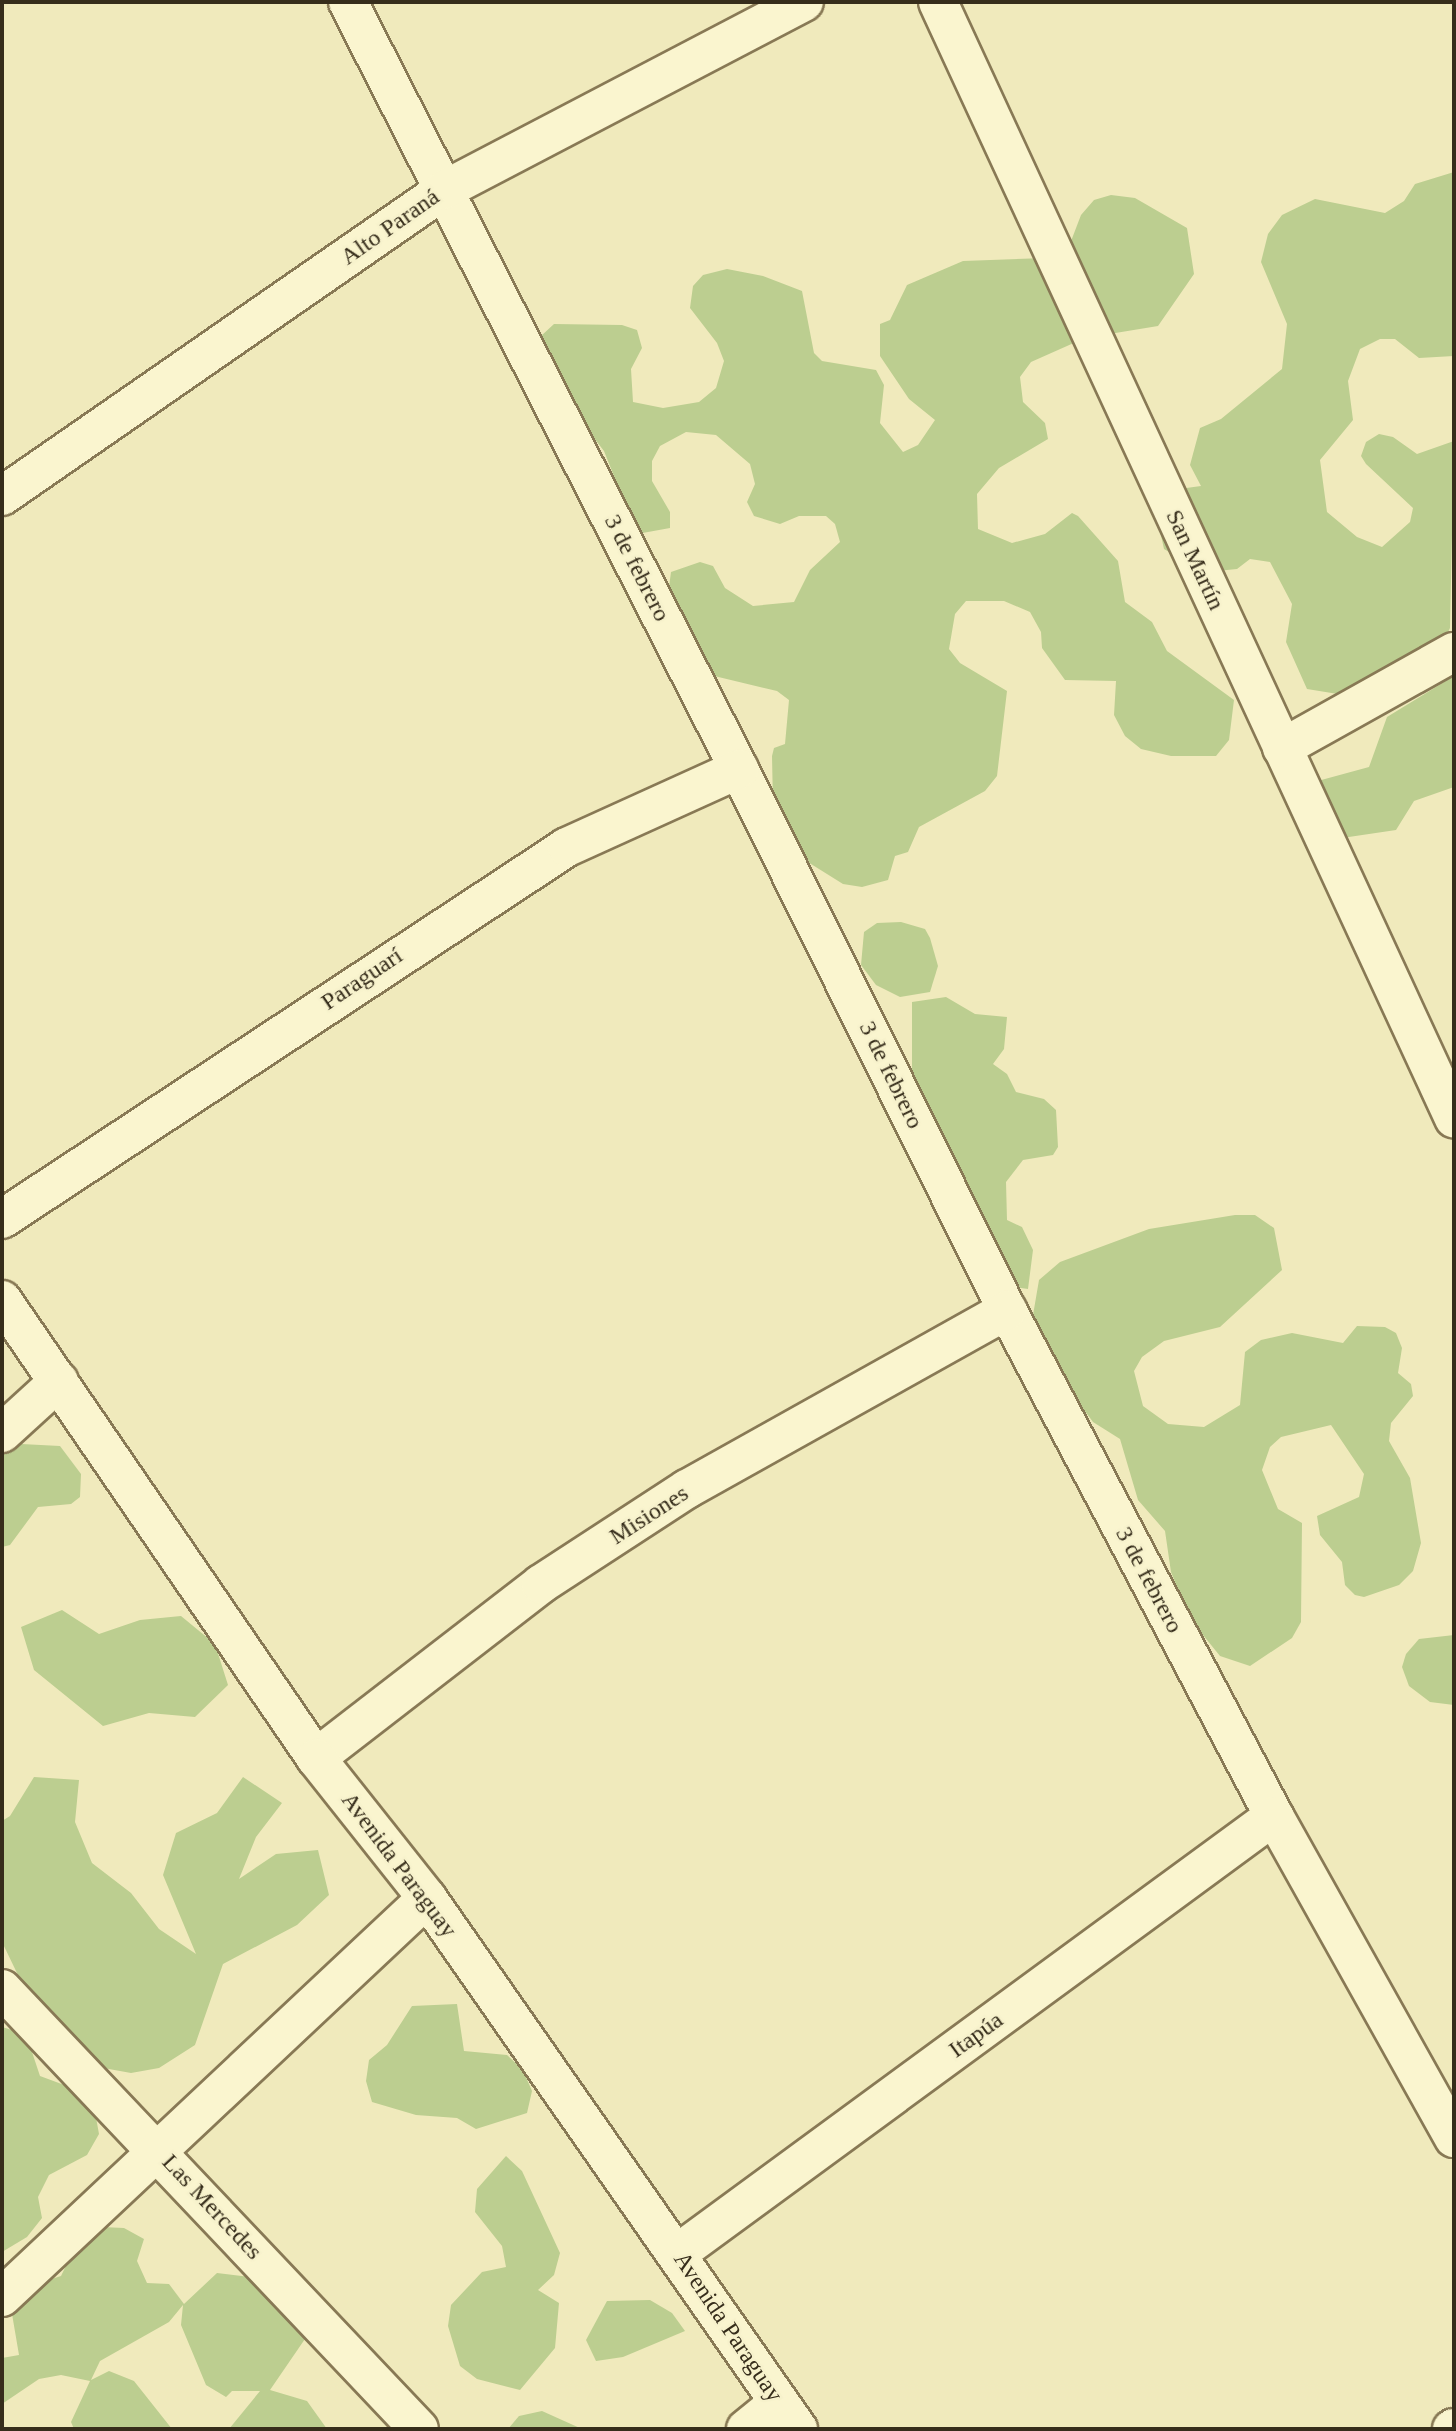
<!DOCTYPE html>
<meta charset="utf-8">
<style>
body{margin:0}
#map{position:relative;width:1456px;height:2431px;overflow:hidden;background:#f0eabc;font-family:Georgia,serif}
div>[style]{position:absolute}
.green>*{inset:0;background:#bcce90}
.roads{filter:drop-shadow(2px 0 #887955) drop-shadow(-2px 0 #887955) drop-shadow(0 2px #887955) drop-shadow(0 -2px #887955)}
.minor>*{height:38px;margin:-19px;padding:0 19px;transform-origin:19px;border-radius:19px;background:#faf5cf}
.tertiary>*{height:38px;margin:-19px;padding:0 19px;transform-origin:19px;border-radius:19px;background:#faf5cf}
span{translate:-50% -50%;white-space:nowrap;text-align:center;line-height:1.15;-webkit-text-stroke:5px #f7f2cc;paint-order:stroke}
.street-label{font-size:24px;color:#362d1b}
.frame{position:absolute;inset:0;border:4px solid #362d1b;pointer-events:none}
</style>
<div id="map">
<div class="green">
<div style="clip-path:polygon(1454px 172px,1454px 356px,1419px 358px,1395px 339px,1380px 339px,1360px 349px,1348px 381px,1353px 420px,1320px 460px,1327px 512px,1357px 537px,1382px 547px,1410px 522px,1413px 508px,1366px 464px,1361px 456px,1366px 442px,1379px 434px,1393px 437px,1417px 454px,1454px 441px,1450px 628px,1437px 655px,1344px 695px,1307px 689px,1286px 642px,1292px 604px,1270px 562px,1250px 559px,1237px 569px,1217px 571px,1176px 556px,1164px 549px,1157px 517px,1179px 489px,1201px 486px,1190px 465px,1200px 428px,1221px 419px,1282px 369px,1287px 324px,1261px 262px,1268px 234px,1282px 215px,1315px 199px,1385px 213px,1404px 201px,1415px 184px)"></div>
<div style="clip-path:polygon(1111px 195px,1135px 198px,1187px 228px,1194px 274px,1158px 326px,1085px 338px,1031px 362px,1020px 377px,1023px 402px,1045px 423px,1048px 439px,999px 468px,977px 494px,978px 529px,1012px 543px,1045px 534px,1072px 513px,1078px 516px,1118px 561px,1125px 602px,1152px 622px,1167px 651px,1234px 700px,1229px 740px,1216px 756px,1171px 756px,1141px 749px,1125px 736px,1114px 715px,1116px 681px,1065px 680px,1042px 648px,1041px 632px,1030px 612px,1004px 601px,966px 601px,955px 614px,949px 649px,960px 663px,1007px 691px,997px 776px,985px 791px,919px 827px,908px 852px,895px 856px,888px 880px,862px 887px,843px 884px,803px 859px,773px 805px,772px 756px,774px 748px,785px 744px,789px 700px,777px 691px,706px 674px,667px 602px,671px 572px,700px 562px,713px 566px,725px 588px,753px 606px,794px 602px,810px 570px,840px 542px,835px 524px,826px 516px,799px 516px,780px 524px,754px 516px,747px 502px,755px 484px,750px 464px,716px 435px,686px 432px,660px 446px,652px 461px,652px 481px,670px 512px,670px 528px,637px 534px,604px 451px,541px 370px,541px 336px,554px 324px,622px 325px,637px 330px,642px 348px,631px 369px,633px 402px,663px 408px,699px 402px,716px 388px,724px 361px,717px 343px,690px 308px,693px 286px,703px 275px,727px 269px,763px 276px,802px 291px,814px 353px,822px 361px,876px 370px,884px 385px,880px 423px,903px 452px,918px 445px,935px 420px,909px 399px,880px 356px,880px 324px,890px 320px,907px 285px,963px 261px,1045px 258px,1068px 249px,1081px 215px,1094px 200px)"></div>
<div style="clip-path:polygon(1454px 676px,1454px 787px,1414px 801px,1396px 830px,1342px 838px,1314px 782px,1369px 767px,1387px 717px)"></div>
<div style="clip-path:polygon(901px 922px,925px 929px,930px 938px,938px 966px,930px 992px,900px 997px,876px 985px,861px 965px,864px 932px,877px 923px)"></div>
<div style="clip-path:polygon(946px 997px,975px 1014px,1007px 1017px,1004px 1049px,993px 1064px,1007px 1074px,1016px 1092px,1044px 1099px,1056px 1110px,1058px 1147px,1053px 1155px,1023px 1160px,1006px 1182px,1007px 1220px,1022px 1227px,1033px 1250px,1028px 1289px,1008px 1286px,912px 1084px,912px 1002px)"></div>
<div style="clip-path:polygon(1235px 1215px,1255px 1215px,1274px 1228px,1282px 1270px,1220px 1327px,1164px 1341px,1142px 1357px,1134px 1371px,1143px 1406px,1168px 1424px,1204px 1427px,1240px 1405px,1245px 1352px,1261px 1340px,1292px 1333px,1343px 1343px,1357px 1326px,1385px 1327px,1396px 1333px,1402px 1348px,1398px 1373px,1411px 1384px,1413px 1396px,1391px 1423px,1389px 1441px,1410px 1478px,1421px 1543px,1413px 1571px,1399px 1585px,1364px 1597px,1355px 1595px,1345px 1585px,1342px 1562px,1320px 1535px,1317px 1516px,1359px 1497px,1364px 1474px,1331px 1425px,1281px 1437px,1270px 1447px,1262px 1470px,1278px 1509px,1302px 1523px,1301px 1622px,1292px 1638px,1250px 1666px,1220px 1656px,1190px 1619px,1171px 1572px,1165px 1531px,1138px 1500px,1120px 1439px,1093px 1422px,1067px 1387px,1033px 1315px,1039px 1280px,1060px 1262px,1149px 1229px)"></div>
<div style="clip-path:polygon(2px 1443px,60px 1446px,81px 1474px,80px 1497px,71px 1504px,38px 1507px,10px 1545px,2px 1547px)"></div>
<div style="clip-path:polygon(62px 1610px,99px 1634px,140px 1620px,181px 1616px,215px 1644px,228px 1685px,195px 1717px,149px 1713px,103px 1726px,34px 1670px,21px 1627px)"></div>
<div style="clip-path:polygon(1454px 1635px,1454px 1705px,1430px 1702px,1409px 1686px,1402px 1667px,1406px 1654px,1419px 1639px)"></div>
<div style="clip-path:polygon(34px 1777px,79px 1780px,75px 1822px,92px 1863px,131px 1893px,159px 1929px,196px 1954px,163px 1875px,176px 1833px,217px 1813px,243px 1777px,282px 1803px,256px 1837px,239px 1879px,276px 1854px,318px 1850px,329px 1895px,297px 1925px,223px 1964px,195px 2045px,159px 2068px,131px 2073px,87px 2065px,30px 2000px,2px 1942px,2px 1821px,10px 1816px)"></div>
<div style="clip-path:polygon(457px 2004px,464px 2051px,507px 2055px,523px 2070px,532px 2091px,527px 2113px,476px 2129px,457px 2118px,416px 2115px,372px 2102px,366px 2081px,369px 2060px,387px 2045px,412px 2006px)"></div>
<div style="clip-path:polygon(2px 2027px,26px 2034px,40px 2076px,83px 2092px,95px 2112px,99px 2134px,87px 2155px,49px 2175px,38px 2197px,42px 2218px,27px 2237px,2px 2252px)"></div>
<div style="clip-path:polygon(506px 2156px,522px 2171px,560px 2253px,554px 2275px,538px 2290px,559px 2303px,555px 2348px,520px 2390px,477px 2379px,460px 2366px,448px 2326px,451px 2305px,482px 2272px,506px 2267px,502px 2246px,475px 2212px,477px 2189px)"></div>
<div style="clip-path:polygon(102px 2227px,124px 2228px,144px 2239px,137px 2261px,147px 2283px,169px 2284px,184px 2304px,217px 2273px,266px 2279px,307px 2336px,270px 2390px,307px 2401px,327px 2429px,229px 2429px,260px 2391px,232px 2391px,226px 2397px,206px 2385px,181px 2325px,183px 2305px,169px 2322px,100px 2361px,91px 2380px,109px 2371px,134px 2381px,172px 2429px,74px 2429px,71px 2422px,90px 2381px,61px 2375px,39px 2379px,2px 2404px,2px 2358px,19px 2355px,12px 2314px,17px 2290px,61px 2276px,80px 2237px)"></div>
<div style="clip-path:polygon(650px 2300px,672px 2313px,685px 2331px,623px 2357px,596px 2361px,586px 2340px,607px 2301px)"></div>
<div style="clip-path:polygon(542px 2411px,582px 2429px,508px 2429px,519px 2416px)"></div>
</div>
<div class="roads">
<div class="minor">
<div style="left:348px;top:2px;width:861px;rotate:62.99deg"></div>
<div style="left:739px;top:769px;width:604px;rotate:63.65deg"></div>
<div style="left:1007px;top:1310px;width:572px;rotate:62.18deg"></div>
<div style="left:1274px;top:1816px;width:369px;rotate:60.8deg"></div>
<div style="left:938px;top:2px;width:1230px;rotate:65.19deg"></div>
<div style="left:2px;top:496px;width:538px;rotate:-34.7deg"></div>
<div style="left:444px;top:190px;width:406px;rotate:-27.6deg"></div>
<div style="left:1282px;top:748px;width:197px;rotate:-29.2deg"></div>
<div style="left:2px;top:1219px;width:676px;rotate:-33.36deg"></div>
<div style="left:567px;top:847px;width:189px;rotate:-24.4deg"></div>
<div style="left:2px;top:1433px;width:77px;rotate:-42.4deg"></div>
<div style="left:316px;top:1758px;width:284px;rotate:-37.7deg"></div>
<div style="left:541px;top:1584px;width:174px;rotate:-33.1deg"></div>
<div style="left:687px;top:1489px;width:367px;rotate:-29.2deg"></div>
<div style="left:2px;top:1989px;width:606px;rotate:46.54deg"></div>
<div style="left:678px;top:2253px;width:739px;rotate:-36.25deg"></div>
<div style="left:2px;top:2297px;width:583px;rotate:-43.19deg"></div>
<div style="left:746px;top:2429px;width:41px;rotate:-39.1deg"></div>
<div style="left:1452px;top:2429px;width:2px;rotate:-27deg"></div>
</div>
<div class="tertiary">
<div style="left:2px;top:1300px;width:555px;rotate:55.57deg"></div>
<div style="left:316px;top:1758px;width:179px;rotate:51.6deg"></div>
<div style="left:427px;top:1898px;width:648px;rotate:55.06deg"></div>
</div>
</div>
<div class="street-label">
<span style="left:390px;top:227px;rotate:-35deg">Alto Paraná</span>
<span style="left:1195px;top:560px;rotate:65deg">San Martín</span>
<span style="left:637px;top:568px;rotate:63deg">3 de febrero</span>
<span style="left:362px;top:979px;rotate:-34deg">Paraguarí</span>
<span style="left:891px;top:1075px;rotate:64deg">3 de febrero</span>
<span style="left:649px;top:1515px;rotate:-33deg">Misiones</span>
<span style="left:1149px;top:1580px;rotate:62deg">3 de febrero</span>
<span style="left:399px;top:1865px;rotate:53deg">Avenida Paraguay</span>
<span style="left:976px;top:2035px;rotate:-36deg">Itapúa</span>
<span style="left:212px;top:2207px;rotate:47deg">Las Mercedes</span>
<span style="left:728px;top:2327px;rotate:56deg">Avenida Paraguay</span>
</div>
<div class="frame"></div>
</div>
